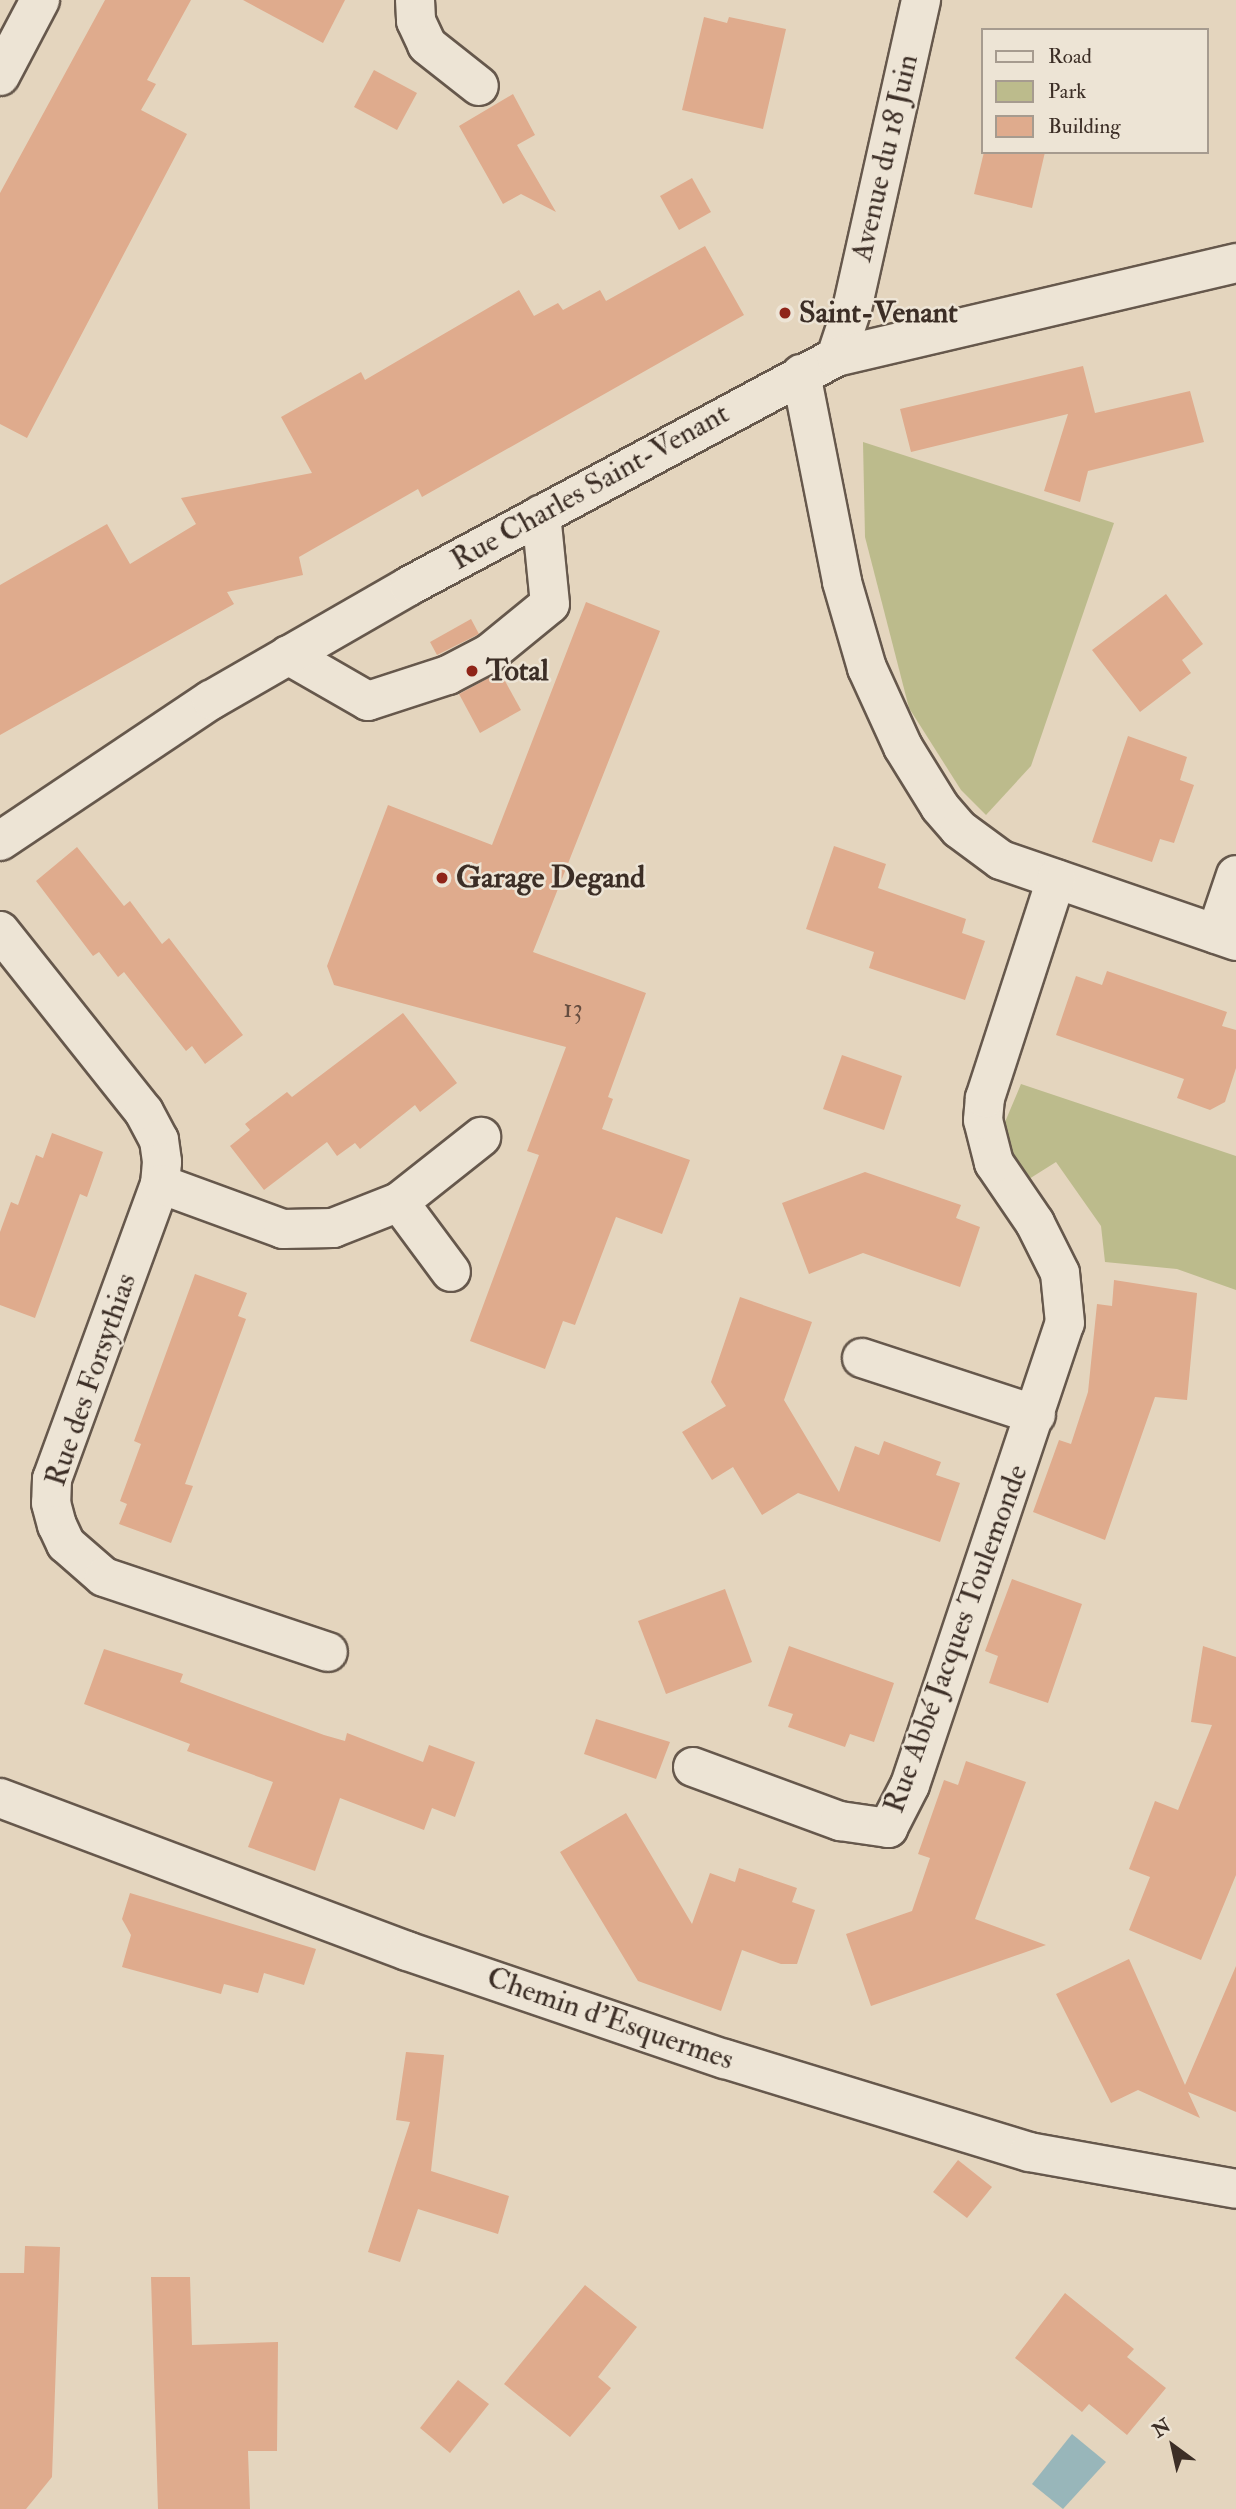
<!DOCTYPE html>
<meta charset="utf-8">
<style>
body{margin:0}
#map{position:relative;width:1236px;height:2509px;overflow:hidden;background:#e4d5be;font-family:"IM FELL Double Pica",serif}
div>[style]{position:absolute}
.green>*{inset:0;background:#bcbb8c}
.water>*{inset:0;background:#98b6ba}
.building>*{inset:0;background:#dfab8d}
.roads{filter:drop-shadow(2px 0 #66584c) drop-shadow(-2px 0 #66584c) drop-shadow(0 2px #66584c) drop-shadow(0 -2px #66584c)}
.minor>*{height:38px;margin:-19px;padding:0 19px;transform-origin:19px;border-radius:19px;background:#ede4d5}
.dots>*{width:19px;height:19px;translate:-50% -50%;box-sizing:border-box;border:4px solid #ede4d5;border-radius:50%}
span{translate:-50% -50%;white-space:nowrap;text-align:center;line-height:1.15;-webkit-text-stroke:5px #ede4d5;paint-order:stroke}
.number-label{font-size:26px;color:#654d40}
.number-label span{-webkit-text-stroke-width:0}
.street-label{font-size:30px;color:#3c2e26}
.poi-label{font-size:30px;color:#3c2e26;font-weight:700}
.left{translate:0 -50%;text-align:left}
.legend{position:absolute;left:981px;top:28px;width:228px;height:126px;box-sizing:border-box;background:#ede4d5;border:2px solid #a69b8f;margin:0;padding:9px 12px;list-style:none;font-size:21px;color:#3c2e26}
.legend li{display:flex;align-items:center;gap:14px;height:35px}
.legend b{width:35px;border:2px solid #a69b8f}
.north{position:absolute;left:1138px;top:2411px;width:70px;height:70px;-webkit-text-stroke:5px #ede4d5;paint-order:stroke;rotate:327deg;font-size:19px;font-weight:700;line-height:28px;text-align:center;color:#3c2e26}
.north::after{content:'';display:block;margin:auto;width:24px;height:32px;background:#3c2e26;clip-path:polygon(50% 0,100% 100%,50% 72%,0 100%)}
</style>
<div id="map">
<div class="green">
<div style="clip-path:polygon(863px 442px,1114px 523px,1031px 766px,986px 815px,961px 790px,909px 708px,865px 537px)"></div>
<div style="clip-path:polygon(1021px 1084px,1236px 1156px,1236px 1290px,1177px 1269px,1105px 1262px,1101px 1226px,1056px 1162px,1029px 1179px,1010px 1152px,1005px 1122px)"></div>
</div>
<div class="water">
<div style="clip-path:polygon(1072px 2434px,1106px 2462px,1063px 2509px,1032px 2484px)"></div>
</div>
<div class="building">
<div style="clip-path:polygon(105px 0,191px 0,147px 80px,156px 84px,141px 110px,187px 134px,27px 438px,0 424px,0 193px)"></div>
<div style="clip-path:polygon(243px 0,345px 0,323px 43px)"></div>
<div style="clip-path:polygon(704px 17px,727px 23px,729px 17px,786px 29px,763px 129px,682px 110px)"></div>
<div style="clip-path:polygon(374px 70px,417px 93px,397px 130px,354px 107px)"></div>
<div style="clip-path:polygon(513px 94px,535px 135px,517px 145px,556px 212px,521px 194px,503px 204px,459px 126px)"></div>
<div style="clip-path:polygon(984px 152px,1045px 152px,1032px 208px,974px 194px)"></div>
<div style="clip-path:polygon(692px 178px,711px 212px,679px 230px,660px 196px)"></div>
<div style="clip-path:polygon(705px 246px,744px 315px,422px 497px,418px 489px,299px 557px,303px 575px,227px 592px,234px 604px,0 735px,0 585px,107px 524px,130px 564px,196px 524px,181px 498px,312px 473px,281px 417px,361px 372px,365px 380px,519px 290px,534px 316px,558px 303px,563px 310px,600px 290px,606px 301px)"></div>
<div style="clip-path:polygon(1083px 366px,1095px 413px,1190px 391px,1204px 442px,1088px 471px,1080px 502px,1044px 491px,1068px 414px,911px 452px,900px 409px)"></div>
<div style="clip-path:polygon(1166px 594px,1203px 644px,1182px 660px,1191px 673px,1140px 712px,1092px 650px)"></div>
<div style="clip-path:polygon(586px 602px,660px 631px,533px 952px,646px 993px,608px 1097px,613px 1099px,602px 1129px,690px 1160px,662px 1234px,616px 1217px,575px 1325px,563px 1321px,545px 1369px,470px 1341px,539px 1155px,527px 1151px,566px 1047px,334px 985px,327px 966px,388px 805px,492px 845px)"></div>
<div style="clip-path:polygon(471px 619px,479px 634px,437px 655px,430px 642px)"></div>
<div style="clip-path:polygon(500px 672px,521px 710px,480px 733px,459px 694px)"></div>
<div style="clip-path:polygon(1128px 736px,1187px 757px,1180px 780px,1194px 785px,1174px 843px,1160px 839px,1152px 862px,1092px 842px)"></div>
<div style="clip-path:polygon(834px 846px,886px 864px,878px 888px,966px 919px,962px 933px,985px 941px,965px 1000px,869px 968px,874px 952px,806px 929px)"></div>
<div style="clip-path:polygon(77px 847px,124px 906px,130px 901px,162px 944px,169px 938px,243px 1035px,205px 1064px,192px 1046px,186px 1051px,124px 972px,118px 977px,99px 952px,93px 956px,36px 881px)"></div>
<div style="clip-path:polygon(1107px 971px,1227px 1012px,1222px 1026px,1236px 1030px,1236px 1068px,1225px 1102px,1210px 1110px,1177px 1098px,1184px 1079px,1056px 1035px,1076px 976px,1102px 985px)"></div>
<div style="clip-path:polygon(403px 1013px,457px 1083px,420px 1112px,415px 1105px,360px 1149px,355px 1143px,337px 1156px,327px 1142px,264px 1190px,230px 1146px,250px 1130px,245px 1124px,287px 1092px,292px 1097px)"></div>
<div style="clip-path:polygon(842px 1055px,902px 1076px,884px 1130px,823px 1109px)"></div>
<div style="clip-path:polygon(52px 1133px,103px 1152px,87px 1197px,80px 1194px,35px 1318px,0 1305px,0 1232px,11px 1202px,18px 1205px,36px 1155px,43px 1158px)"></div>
<div style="clip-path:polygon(865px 1172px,961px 1205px,956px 1218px,980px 1227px,960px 1287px,863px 1253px,809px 1274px,782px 1203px)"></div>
<div style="clip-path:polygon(195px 1274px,247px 1293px,238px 1316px,246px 1319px,185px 1484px,193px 1486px,171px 1543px,119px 1524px,127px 1504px,120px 1501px,141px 1444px,134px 1441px)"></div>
<div style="clip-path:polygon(1114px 1280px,1197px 1293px,1187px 1400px,1155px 1397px,1105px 1540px,1033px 1512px,1059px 1440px,1071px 1444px,1088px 1392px,1097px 1304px,1112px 1306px)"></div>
<div style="clip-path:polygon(740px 1297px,812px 1322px,784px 1400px,839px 1492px,855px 1446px,879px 1455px,884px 1441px,941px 1462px,936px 1475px,960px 1483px,940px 1542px,798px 1493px,762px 1515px,733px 1467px,712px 1480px,682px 1432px,726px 1406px,711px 1382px)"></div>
<div style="clip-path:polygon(1012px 1579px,1082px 1604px,1048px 1703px,989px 1683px,998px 1656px,985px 1651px)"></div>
<div style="clip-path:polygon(725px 1589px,752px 1662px,666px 1694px,638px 1621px)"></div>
<div style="clip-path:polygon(789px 1646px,894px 1683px,874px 1742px,850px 1734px,845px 1747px,788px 1727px,793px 1714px,768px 1706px)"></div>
<div style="clip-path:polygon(1203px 1646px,1236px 1657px,1236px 1875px,1201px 1960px,1129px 1930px,1150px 1877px,1129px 1869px,1155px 1801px,1178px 1810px,1212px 1725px,1191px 1722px)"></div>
<div style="clip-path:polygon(104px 1649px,183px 1674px,180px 1682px,324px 1735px,345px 1741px,347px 1733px,423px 1762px,429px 1745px,475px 1762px,455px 1817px,432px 1808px,424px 1830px,340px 1798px,315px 1871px,248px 1847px,273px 1782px,187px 1751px,190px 1744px,84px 1704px)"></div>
<div style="clip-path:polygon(596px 1719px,670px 1742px,656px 1779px,584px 1754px)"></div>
<div style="clip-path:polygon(966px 1761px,1026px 1782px,975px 1919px,1046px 1945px,871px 2006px,846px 1934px,912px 1911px,930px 1858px,918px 1854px,944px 1780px,958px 1785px)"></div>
<div style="clip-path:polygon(626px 1813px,692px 1924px,710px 1873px,735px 1882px,739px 1868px,797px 1888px,792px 1902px,815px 1910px,797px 1964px,781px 1964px,742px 1950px,721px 2011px,638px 1981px,560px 1852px)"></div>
<div style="clip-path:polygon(130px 1893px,316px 1949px,304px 1985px,264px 1973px,258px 1993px,224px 1984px,221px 1994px,122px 1967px,131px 1935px,122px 1919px)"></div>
<div style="clip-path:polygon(1129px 1959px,1185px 2085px,1236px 1966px,1236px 2112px,1188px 2092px,1200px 2118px,1138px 2090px,1111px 2103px,1056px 1994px)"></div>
<div style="clip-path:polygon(406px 2052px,444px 2055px,431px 2171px,509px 2196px,498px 2234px,418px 2209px,400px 2262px,368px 2252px,410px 2122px,396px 2120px)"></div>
<div style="clip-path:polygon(958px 2160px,992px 2187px,967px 2218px,933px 2192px)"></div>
<div style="clip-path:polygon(25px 2246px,60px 2247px,52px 2477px,26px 2509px,0 2509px,0 2273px,24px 2273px)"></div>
<div style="clip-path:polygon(151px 2277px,190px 2277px,192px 2345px,278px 2342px,277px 2451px,248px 2451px,250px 2509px,158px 2509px)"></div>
<div style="clip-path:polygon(585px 2285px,637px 2327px,598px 2377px,611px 2388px,570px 2437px,504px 2384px)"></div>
<div style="clip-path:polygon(1065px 2293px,1134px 2349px,1127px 2357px,1166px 2388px,1127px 2435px,1089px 2404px,1082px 2412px,1015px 2358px)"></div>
<div style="clip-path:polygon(458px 2380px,489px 2404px,450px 2453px,420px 2428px)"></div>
</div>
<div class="roads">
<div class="minor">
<div style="left:415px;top:0;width:21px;rotate:87deg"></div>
<div style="left:416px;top:21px;width:26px;rotate:65deg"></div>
<div style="left:427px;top:45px;width:66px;rotate:38.3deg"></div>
<div style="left:0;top:76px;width:86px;rotate:-62.2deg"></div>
<div style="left:836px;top:357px;width:51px;rotate:-71.6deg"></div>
<div style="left:852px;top:309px;width:317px;rotate:-77.4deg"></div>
<div style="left:801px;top:374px;width:212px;rotate:78.8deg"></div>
<div style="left:842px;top:582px;width:90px;rotate:73.8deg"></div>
<div style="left:867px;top:668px;width:87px;rotate:65.5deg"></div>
<div style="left:903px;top:747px;width:70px;rotate:58.3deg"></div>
<div style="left:940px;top:807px;width:29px;rotate:49deg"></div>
<div style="left:959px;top:829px;width:52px;rotate:36.4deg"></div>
<div style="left:1001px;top:860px;width:249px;rotate:19deg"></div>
<div style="left:288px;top:655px;width:92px;rotate:29.9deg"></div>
<div style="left:368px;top:701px;width:84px;rotate:-18deg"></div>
<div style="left:448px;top:675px;width:47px;rotate:-27.6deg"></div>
<div style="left:490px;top:653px;width:77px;rotate:-39.2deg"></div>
<div style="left:550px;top:604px;width:90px;rotate:-95.7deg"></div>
<div style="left:0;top:841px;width:254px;rotate:-33.8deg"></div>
<div style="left:211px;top:700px;width:228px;rotate:-29.9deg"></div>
<div style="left:409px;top:586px;width:485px;rotate:-28.2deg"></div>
<div style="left:836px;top:357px;width:411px;rotate:-13.2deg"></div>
<div style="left:0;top:931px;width:231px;rotate:51.5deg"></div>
<div style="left:144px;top:1112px;width:32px;rotate:62deg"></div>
<div style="left:159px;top:1140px;width:22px;rotate:82deg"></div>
<div style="left:162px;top:1162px;width:22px;rotate:95deg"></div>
<div style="left:160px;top:1184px;width:314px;rotate:110.1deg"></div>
<div style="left:52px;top:1479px;width:24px;rotate:92deg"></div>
<div style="left:51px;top:1503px;width:23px;rotate:75deg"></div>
<div style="left:57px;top:1525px;width:21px;rotate:65deg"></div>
<div style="left:66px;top:1544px;width:50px;rotate:41deg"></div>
<div style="left:104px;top:1577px;width:236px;rotate:18.5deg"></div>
<div style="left:1216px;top:934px;width:62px;rotate:-71.3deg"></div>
<div style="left:160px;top:1184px;width:131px;rotate:20.1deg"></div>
<div style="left:283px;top:1229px;width:50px;rotate:-1.1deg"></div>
<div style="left:333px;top:1228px;width:71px;rotate:-21.5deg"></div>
<div style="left:399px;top:1202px;width:87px;rotate:53.4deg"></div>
<div style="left:399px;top:1202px;width:105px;rotate:-38.4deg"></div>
<div style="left:862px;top:1358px;width:183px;rotate:18.1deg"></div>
<div style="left:693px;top:1767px;width:157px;rotate:20.2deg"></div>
<div style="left:840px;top:1821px;width:49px;rotate:8.3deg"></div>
<div style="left:888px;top:1828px;width:48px;rotate:-62.9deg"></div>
<div style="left:910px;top:1785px;width:487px;rotate:-71.5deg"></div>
<div style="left:1065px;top:1323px;width:50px;rotate:-95.7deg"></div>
<div style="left:1060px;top:1273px;width:56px;rotate:-116.6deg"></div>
<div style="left:1035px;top:1223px;width:73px;rotate:-124.3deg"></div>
<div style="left:994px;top:1163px;width:44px;rotate:-104.3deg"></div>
<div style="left:983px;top:1120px;width:22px;rotate:-85deg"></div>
<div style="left:985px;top:1098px;width:230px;rotate:-72deg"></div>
<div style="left:0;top:1798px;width:435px;rotate:20.6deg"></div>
<div style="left:407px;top:1951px;width:336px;rotate:18.8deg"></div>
<div style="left:725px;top:2059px;width:318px;rotate:17deg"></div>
<div style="left:1029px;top:2152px;width:210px;rotate:10.1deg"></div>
</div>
</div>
<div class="dots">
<div style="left:785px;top:313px;background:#8f2418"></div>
<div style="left:472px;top:671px;background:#8f2418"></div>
<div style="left:442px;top:878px;background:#8f2418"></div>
</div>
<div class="number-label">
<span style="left:573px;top:1010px">13</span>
</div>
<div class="street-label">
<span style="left:885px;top:158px;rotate:-77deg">Avenue du 18 Juin</span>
<span style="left:590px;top:487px;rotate:-29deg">Rue Charles Saint-Venant</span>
<span style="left:91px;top:1380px;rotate:-71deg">Rue des Forsythias</span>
<span style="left:956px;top:1639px;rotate:-70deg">Rue Abbé Jacques Toulemonde</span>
<span style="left:610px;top:2019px;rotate:19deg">Chemin d'Esquermes</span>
</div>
<div class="poi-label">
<span class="left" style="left:799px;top:313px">Saint-Venant</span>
<span class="left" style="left:486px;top:671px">Total</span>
<span class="left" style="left:456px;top:878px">Garage Degand</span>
</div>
<ul class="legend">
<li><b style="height:9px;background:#ede4d5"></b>Road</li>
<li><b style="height:19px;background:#bcbb8c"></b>Park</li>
<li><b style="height:19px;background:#dfab8d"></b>Building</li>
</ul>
<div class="north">N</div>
</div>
